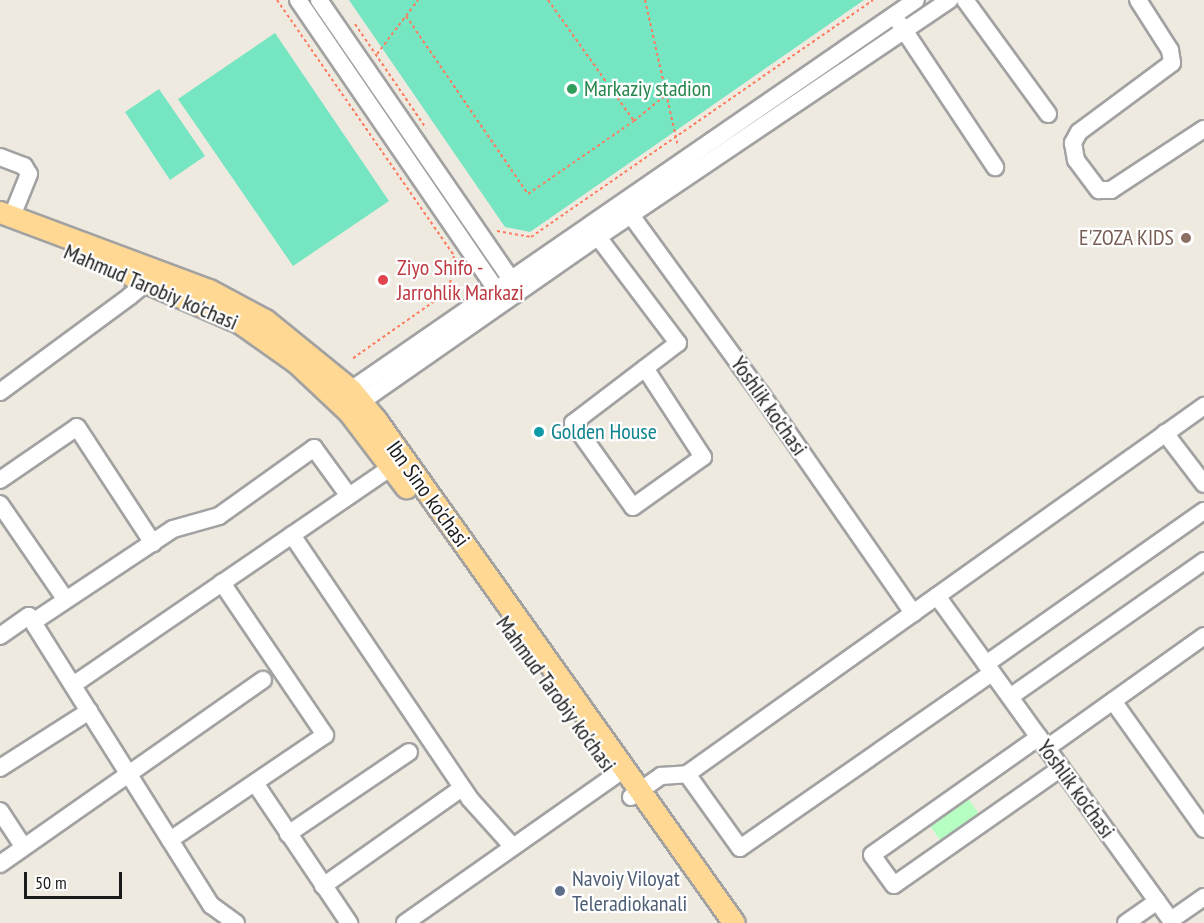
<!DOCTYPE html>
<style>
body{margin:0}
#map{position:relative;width:1204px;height:923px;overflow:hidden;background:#eeeae0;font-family:"PT Sans Narrow",sans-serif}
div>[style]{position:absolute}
.park>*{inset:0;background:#b7fec2}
.pitch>*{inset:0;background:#76e5c2}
.path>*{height:2px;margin-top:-1px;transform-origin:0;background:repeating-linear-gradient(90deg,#ff7b60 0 3px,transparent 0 6px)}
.roads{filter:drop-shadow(2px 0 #a2a2a2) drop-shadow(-2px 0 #a2a2a2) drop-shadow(0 2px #a2a2a2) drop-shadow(0 -2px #a2a2a2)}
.minor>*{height:16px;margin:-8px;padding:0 8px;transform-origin:8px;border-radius:8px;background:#fff}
.major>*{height:21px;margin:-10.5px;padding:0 10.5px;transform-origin:10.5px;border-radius:10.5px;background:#ffd894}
.dots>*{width:16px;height:16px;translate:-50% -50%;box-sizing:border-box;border:3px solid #fff;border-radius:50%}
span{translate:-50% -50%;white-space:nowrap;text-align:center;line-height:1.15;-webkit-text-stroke:4.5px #fff;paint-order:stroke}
.leisure-label{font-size:22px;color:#27864d}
.left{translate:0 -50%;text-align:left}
.education-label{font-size:22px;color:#785e54}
.right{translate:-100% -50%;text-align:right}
.health-label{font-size:22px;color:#be3a42}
.street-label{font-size:22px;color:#1b1b1b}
.culture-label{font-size:22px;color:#0d838f}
.service-label{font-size:22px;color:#4e5e75}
.scale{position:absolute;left:24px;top:872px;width:98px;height:27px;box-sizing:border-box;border:3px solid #1b1b1b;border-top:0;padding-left:8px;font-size:18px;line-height:21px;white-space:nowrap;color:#1b1b1b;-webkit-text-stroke:4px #fff;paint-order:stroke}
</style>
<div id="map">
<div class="park">
<div style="clip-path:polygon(968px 798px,979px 814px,940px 840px,929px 824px)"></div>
</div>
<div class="pitch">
<div style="clip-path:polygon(349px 0,864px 0,530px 232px,505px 227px)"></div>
<div style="clip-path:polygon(275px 33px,389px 201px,293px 266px,178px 99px)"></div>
<div style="clip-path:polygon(159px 89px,205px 156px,170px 180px,125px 112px)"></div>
</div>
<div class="path">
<div style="left:277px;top:0;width:311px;rotate:55.3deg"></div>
<div style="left:454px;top:256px;width:35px;rotate:98deg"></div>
<div style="left:449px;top:291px;width:118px;rotate:145deg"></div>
<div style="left:548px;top:0;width:148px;rotate:54.6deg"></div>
<div style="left:645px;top:0;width:150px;rotate:77.3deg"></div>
<div style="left:406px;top:16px;width:216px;rotate:55.6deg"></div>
<div style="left:528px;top:194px;width:129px;rotate:-34.6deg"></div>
<div style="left:634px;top:121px;width:43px;rotate:-39.3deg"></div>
<div style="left:355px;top:24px;width:126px;rotate:55.7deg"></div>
<div style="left:377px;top:54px;width:68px;rotate:-52.8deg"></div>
<div style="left:497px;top:231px;width:35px;rotate:10deg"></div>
<div style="left:531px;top:237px;width:416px;rotate:-34.7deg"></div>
</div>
<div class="roads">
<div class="minor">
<div style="left:298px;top:0;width:359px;rotate:55.6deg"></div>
<div style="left:319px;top:0;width:346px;rotate:55.5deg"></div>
<div style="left:965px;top:0;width:141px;rotate:53.9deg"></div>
<div style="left:1138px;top:0;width:59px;rotate:57.4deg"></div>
<div style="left:1170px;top:50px;width:13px;rotate:81deg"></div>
<div style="left:1172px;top:63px;width:116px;rotate:143.4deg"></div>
<div style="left:1079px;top:132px;width:13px;rotate:119deg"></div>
<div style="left:1073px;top:143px;width:17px;rotate:80deg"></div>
<div style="left:1076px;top:160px;width:38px;rotate:53deg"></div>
<div style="left:1099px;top:190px;width:12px"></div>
<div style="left:1111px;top:190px;width:111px;rotate:-33.3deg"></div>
<div style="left:900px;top:24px;width:172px;rotate:56.4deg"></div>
<div style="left:0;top:157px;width:26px;rotate:21deg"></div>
<div style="left:24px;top:166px;width:9px;rotate:58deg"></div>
<div style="left:29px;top:174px;width:45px;rotate:112deg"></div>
<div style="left:625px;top:207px;width:231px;rotate:54deg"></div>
<div style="left:761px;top:394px;width:267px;rotate:55.2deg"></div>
<div style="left:592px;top:229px;width:143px;rotate:53deg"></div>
<div style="left:678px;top:343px;width:132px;rotate:142.7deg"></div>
<div style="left:573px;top:423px;width:103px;rotate:54.5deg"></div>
<div style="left:633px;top:507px;width:86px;rotate:-35.5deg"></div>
<div style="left:703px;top:457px;width:106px;rotate:-123.1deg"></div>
<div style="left:0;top:392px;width:162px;rotate:-36.4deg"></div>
<div style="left:130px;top:296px;width:22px;rotate:-39deg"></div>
<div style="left:147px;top:282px;width:10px;rotate:-66deg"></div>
<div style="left:342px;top:396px;width:697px;rotate:-34.6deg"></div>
<div style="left:351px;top:409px;width:301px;rotate:-34.9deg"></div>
<div style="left:598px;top:237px;width:424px;rotate:-34deg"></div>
<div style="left:1165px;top:433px;width:64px;rotate:52.6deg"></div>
<div style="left:0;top:480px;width:93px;rotate:-34.5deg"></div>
<div style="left:77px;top:427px;width:139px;rotate:56.8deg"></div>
<div style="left:0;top:504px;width:116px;rotate:55.5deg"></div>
<div style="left:292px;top:535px;width:318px;rotate:56deg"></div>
<div style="left:470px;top:799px;width:64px;rotate:48.1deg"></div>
<div style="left:937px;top:596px;width:403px;rotate:54.2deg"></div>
<div style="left:33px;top:622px;width:168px;rotate:-33.6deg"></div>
<div style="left:173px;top:529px;width:48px;rotate:-15.8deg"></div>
<div style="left:219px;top:516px;width:117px;rotate:-35.6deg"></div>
<div style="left:314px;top:448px;width:59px;rotate:53.9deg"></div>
<div style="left:0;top:636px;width:35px;rotate:-35deg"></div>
<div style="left:29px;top:616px;width:342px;rotate:57.8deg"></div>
<div style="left:211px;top:905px;width:31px;rotate:36deg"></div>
<div style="left:986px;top:664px;width:266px;rotate:-35.1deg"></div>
<div style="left:73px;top:685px;width:396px;rotate:-34.4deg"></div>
<div style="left:1010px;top:697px;width:237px;rotate:-35deg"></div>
<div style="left:1113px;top:701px;width:157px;rotate:54.6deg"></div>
<div style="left:1039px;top:737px;width:204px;rotate:144.8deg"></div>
<div style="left:872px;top:855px;width:37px;rotate:54deg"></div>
<div style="left:894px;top:885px;width:204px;rotate:-35deg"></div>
<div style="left:1047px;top:748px;width:193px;rotate:-35.5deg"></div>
<div style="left:0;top:768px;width:106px;rotate:-32.6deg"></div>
<div style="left:687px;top:774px;width:91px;rotate:54.4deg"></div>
<div style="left:740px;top:848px;width:307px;rotate:-34.8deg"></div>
<div style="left:255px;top:783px;width:169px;rotate:56.1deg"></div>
<div style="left:631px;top:797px;width:37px;rotate:-35deg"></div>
<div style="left:661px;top:776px;width:26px;rotate:-4deg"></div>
<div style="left:687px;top:774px;width:635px;rotate:-35.44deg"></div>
<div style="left:0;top:811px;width:42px;rotate:56.7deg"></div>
<div style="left:288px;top:834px;width:146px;rotate:-34.1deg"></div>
<div style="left:170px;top:840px;width:187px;rotate:-34.1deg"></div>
<div style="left:325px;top:735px;width:184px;rotate:-124.1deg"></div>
<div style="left:0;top:864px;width:321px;rotate:-35deg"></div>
<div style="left:323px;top:886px;width:170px;rotate:-35.2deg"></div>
<div style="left:1171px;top:920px;width:40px;rotate:-34.9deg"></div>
<div style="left:405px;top:923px;width:268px;rotate:-35.1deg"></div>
<div style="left:1126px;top:923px;width:38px;rotate:-35deg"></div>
</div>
<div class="major">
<div style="left:0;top:212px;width:223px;rotate:20.5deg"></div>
<div style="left:209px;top:290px;width:64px;rotate:28.2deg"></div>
<div style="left:265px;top:320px;width:111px;rotate:39.1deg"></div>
<div style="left:351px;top:390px;width:39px;rotate:50deg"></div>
<div style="left:376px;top:420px;width:617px;rotate:54.56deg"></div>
<div style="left:132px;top:276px;width:116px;rotate:23.3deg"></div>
<div style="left:239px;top:322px;width:71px;rotate:35.3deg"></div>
<div style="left:297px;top:363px;width:70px;rotate:43.3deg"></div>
<div style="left:348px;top:411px;width:96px;rotate:52.7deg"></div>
</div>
</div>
<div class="dots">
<div style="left:572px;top:89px;background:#2e9e5b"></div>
<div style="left:1186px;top:238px;background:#8d6e63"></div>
<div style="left:383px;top:280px;background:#e0444e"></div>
<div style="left:539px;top:432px;background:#0f9aa8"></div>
<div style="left:560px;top:891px;background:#5c6f8a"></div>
</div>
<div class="leisure-label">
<span class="left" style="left:584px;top:89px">Markaziy stadion</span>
</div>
<div class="education-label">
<span class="right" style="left:1174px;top:238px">E'ZOZA KIDS</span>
</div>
<div class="health-label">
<span class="left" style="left:397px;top:280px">Ziyo Shifo -<br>Jarrohlik Markazi</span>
</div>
<div class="street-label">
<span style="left:151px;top:287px;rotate:23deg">Mahmud Tarobiy ko'chasi</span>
<span style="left:769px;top:406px;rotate:55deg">Yoshlik ko'chasi</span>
<span style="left:428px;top:494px;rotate:54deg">Ibn Sino ko'chasi</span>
<span style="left:556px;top:694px;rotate:54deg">Mahmud Tarobiy ko'chasi</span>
<span style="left:1076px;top:789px;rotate:54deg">Yoshlik ko'chasi</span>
</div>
<div class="culture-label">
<span class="left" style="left:551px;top:432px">Golden House</span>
</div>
<div class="service-label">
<span class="left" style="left:572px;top:891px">Navoiy Viloyat<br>Teleradiokanali</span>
</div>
<div class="scale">50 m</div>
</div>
